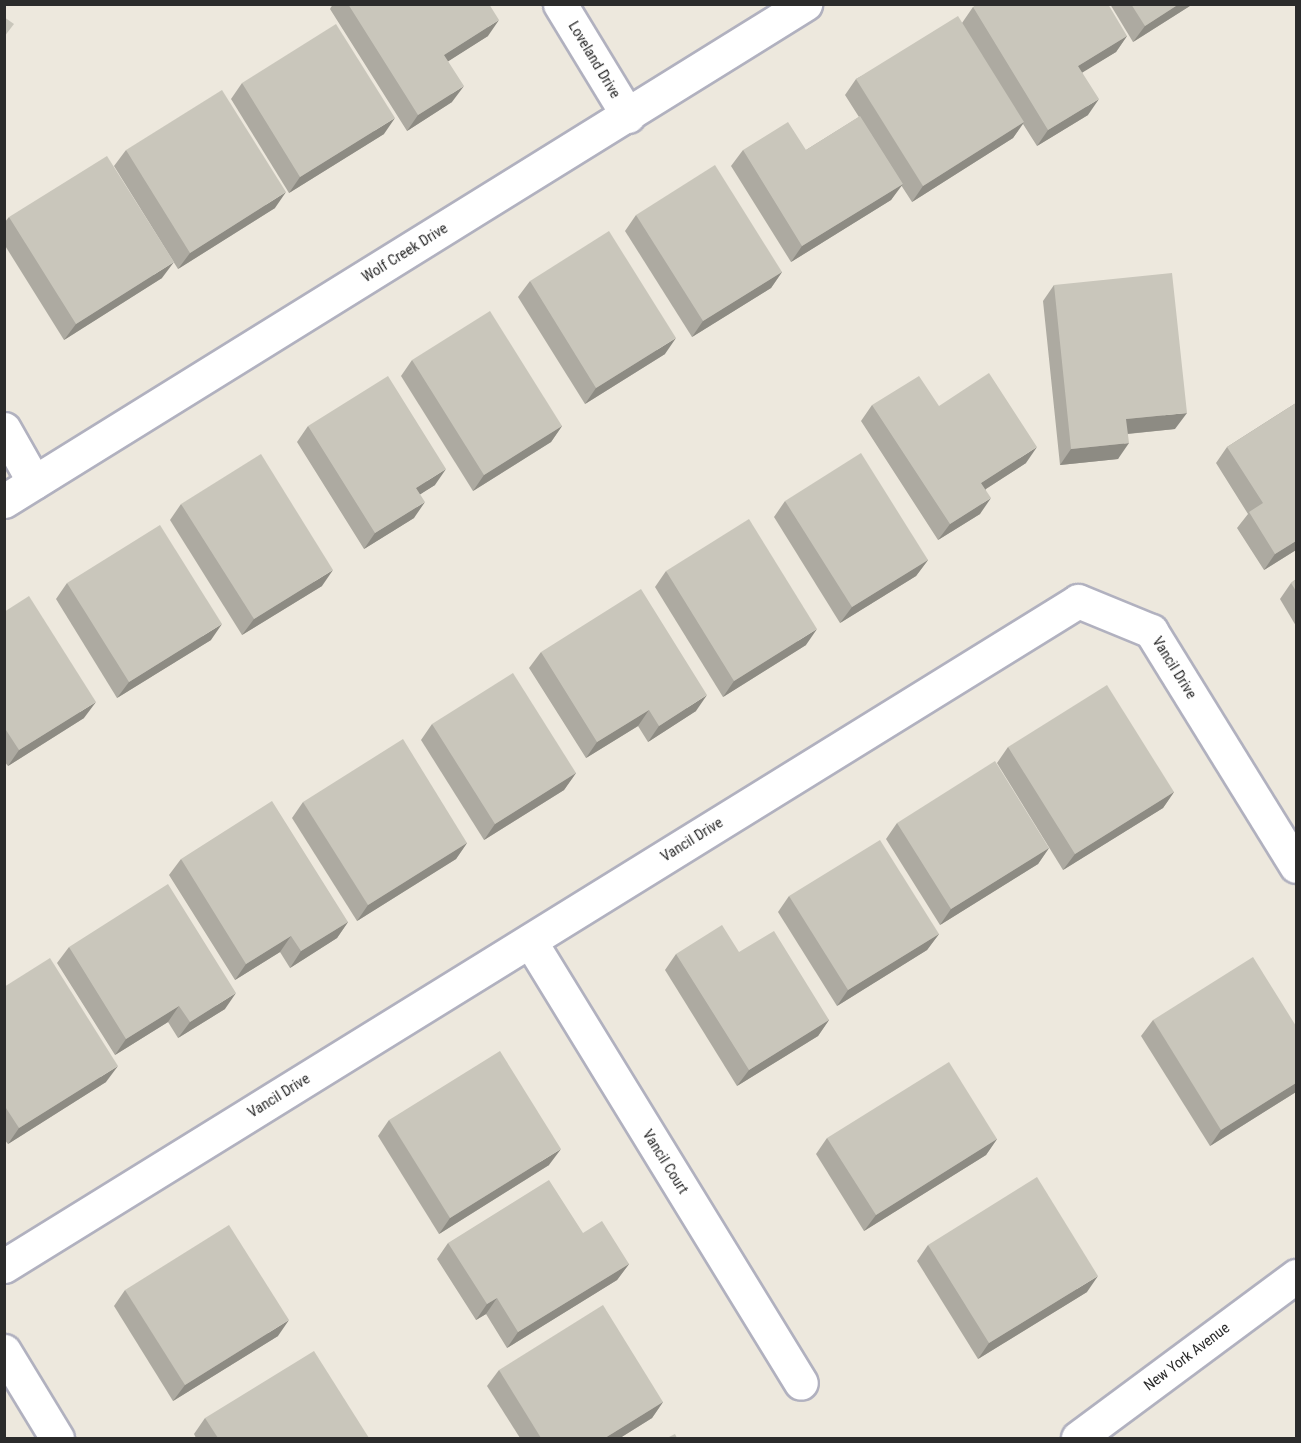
<!DOCTYPE html>
<style>
body{margin:0}
#map{position:relative;width:1301px;height:1443px;overflow:hidden;background:#ede8dd;font-family:"Roboto Condensed",sans-serif}
div>[style]{position:absolute}
.roads{filter:drop-shadow(2px 0 #b1b1bf) drop-shadow(-2px 0 #b1b1bf) drop-shadow(0 2px #b1b1bf) drop-shadow(0 -2px #b1b1bf)}
.street>*{height:33px;margin:-16.5px;padding:0 16.5px;transform-origin:16.5px;border-radius:16.5px;background:#fff}
.secondary>*{height:33px;margin:-16.5px;padding:0 16.5px;transform-origin:16.5px;border-radius:16.5px;background:#fff}
.wall>*{inset:0;background:#adaaa1}
.shaded-wall>*{inset:0;background:#8d8b83}
.building>*{inset:0;background:#c9c6bb}
span{translate:-50% -50%;white-space:nowrap;text-align:center;line-height:1.15;-webkit-text-stroke:4.5px #fff;paint-order:stroke}
.street-label{font-size:15px;color:#2b2b2b}
.frame{position:absolute;inset:0;border:6px solid #2b2b2b;pointer-events:none}
</style>
<div id="map">
<div class="roads">
<div class="street">
<div style="left:560px;top:4px;width:131px;rotate:58.7deg"></div>
<div style="left:4px;top:429px;width:61px;rotate:60.5deg"></div>
<div style="left:4px;top:501px;width:943px;rotate:-31.82deg"></div>
<div style="left:530px;top:941px;width:518px;rotate:58.49deg"></div>
<div style="left:4px;top:1266px;width:1263px;rotate:-31.76deg"></div>
<div style="left:1078px;top:601px;width:79px;rotate:22.3deg"></div>
<div style="left:1151px;top:631px;width:276px;rotate:58.3deg"></div>
<div style="left:4px;top:1351px;width:102px;rotate:58.7deg"></div>
</div>
<div class="secondary">
<div style="left:1078px;top:1438px;width:272px;rotate:-36.6deg"></div>
</div>
</div>
<div class="wall">
<div style="clip-path:polygon(333px 4px,489px 4px,488px 36px,448px 61px,452px 102px,407px 131px,330px 9px)"></div>
<div style="clip-path:polygon(1110px 4px,1193px 4px,1133px 42px)"></div>
<div style="clip-path:polygon(973px 7px,1127px 36px,1116px 52px,1082px 72px,1088px 115px,1037px 146px,1023px 124px,1013px 138px,912px 202px,901px 185px,891px 200px,791px 262px,731px 166px,743px 150px,806px 150px,859px 117px,845px 95px,856px 79px,962px 23px)"></div>
<div style="clip-path:polygon(242px 83px,384px 134px,289px 193px,231px 99px)"></div>
<div style="clip-path:polygon(126px 150px,275px 208px,178px 269px,114px 166px)"></div>
<div style="clip-path:polygon(636px 215px,782px 272px,771px 288px,692px 337px,625px 231px)"></div>
<div style="clip-path:polygon(9px 217px,162px 278px,64px 340px,4px 244px,4px 223px)"></div>
<div style="clip-path:polygon(530px 281px,665px 354px,585px 404px,518px 297px)"></div>
<div style="clip-path:polygon(1054px 285px,1175px 429px,1128px 434px,1118px 459px,1060px 465px,1043px 301px)"></div>
<div style="clip-path:polygon(412px 360px,562px 426px,551px 442px,473px 491px,401px 376px)"></div>
<div style="clip-path:polygon(1296px 403px,1296px 550px,1264px 570px,1237px 528px,1248px 514px,1216px 463px,1227px 447px)"></div>
<div style="clip-path:polygon(872px 405px,939px 406px,1026px 463px,986px 489px,980px 514px,938px 540px,861px 421px)"></div>
<div style="clip-path:polygon(308px 426px,435px 485px,420px 494px,414px 518px,364px 549px,297px 442px)"></div>
<div style="clip-path:polygon(785px 501px,928px 560px,916px 576px,840px 623px,774px 517px)"></div>
<div style="clip-path:polygon(181px 504px,322px 586px,242px 635px,170px 520px)"></div>
<div style="clip-path:polygon(666px 571px,806px 645px,723px 697px,655px 587px)"></div>
<div style="clip-path:polygon(1296px 579px,1296px 626px,1280px 599px,1291px 583px)"></div>
<div style="clip-path:polygon(67px 583px,211px 640px,117px 698px,56px 599px)"></div>
<div style="clip-path:polygon(4px 612px,84px 718px,8px 766px,4px 761px)"></div>
<div style="clip-path:polygon(541px 652px,696px 711px,648px 742px,638px 726px,586px 758px,529px 668px)"></div>
<div style="clip-path:polygon(432px 724px,576px 773px,564px 790px,484px 840px,421px 740px)"></div>
<div style="clip-path:polygon(1008px 747px,1174px 792px,1163px 808px,1063px 870px,997px 763px)"></div>
<div style="clip-path:polygon(303px 802px,467px 843px,456px 859px,357px 921px,292px 818px)"></div>
<div style="clip-path:polygon(897px 823px,1049px 848px,1038px 864px,940px 925px,886px 839px)"></div>
<div style="clip-path:polygon(181px 859px,348px 922px,337px 938px,290px 968px,280px 952px,235px 980px,169px 875px)"></div>
<div style="clip-path:polygon(789px 896px,939px 934px,927px 950px,837px 1006px,778px 912px)"></div>
<div style="clip-path:polygon(69px 947px,225px 1009px,178px 1038px,168px 1022px,115px 1055px,57px 963px)"></div>
<div style="clip-path:polygon(739px 952px,829px 1020px,818px 1036px,737px 1086px,665px 970px,676px 954px)"></div>
<div style="clip-path:polygon(4px 987px,106px 1082px,8px 1144px,4px 1139px)"></div>
<div style="clip-path:polygon(1153px 1020px,1296px 1026px,1296px 1092px,1210px 1146px,1141px 1036px)"></div>
<div style="clip-path:polygon(389px 1120px,549px 1165px,439px 1234px,378px 1136px)"></div>
<div style="clip-path:polygon(827px 1138px,997px 1139px,986px 1155px,864px 1231px,816px 1154px)"></div>
<div style="clip-path:polygon(583px 1233px,629px 1264px,617px 1280px,507px 1348px,486px 1314px,476px 1320px,437px 1259px,448px 1243px)"></div>
<div style="clip-path:polygon(928px 1245px,1087px 1292px,978px 1359px,917px 1261px)"></div>
<div style="clip-path:polygon(125px 1290px,278px 1336px,173px 1401px,114px 1306px)"></div>
<div style="clip-path:polygon(499px 1370px,663px 1402px,652px 1418px,620px 1438px,520px 1438px,487px 1386px)"></div>
<div style="clip-path:polygon(205px 1418px,369px 1438px,196px 1438px,194px 1434px)"></div>
</div>
<div class="shaded-wall">
<div style="clip-path:polygon(1179px 4px,1193px 4px,1133px 42px,1145px 26px)"></div>
<div style="clip-path:polygon(499px 20px,488px 36px,433px 71px,444px 55px)"></div>
<div style="clip-path:polygon(1127px 36px,1116px 52px,1067px 82px,1078px 66px)"></div>
<div style="clip-path:polygon(464px 86px,452px 102px,407px 131px,418px 115px)"></div>
<div style="clip-path:polygon(1099px 99px,1088px 115px,1037px 146px,1048px 130px)"></div>
<div style="clip-path:polygon(395px 118px,384px 134px,289px 193px,300px 177px)"></div>
<div style="clip-path:polygon(1024px 122px,1013px 138px,912px 202px,923px 186px)"></div>
<div style="clip-path:polygon(903px 184px,891px 200px,791px 262px,802px 246px)"></div>
<div style="clip-path:polygon(286px 192px,275px 208px,178px 269px,190px 253px)"></div>
<div style="clip-path:polygon(174px 262px,162px 278px,64px 340px,76px 324px)"></div>
<div style="clip-path:polygon(782px 272px,771px 288px,692px 337px,703px 321px)"></div>
<div style="clip-path:polygon(676px 338px,665px 354px,585px 404px,596px 388px)"></div>
<div style="clip-path:polygon(1187px 413px,1175px 429px,1115px 435px,1126px 419px)"></div>
<div style="clip-path:polygon(562px 426px,551px 442px,473px 491px,484px 475px)"></div>
<div style="clip-path:polygon(1129px 443px,1118px 459px,1060px 465px,1071px 449px)"></div>
<div style="clip-path:polygon(1037px 447px,1026px 463px,970px 499px,981px 483px)"></div>
<div style="clip-path:polygon(446px 469px,435px 485px,405px 504px,416px 488px)"></div>
<div style="clip-path:polygon(991px 498px,980px 514px,938px 540px,950px 524px)"></div>
<div style="clip-path:polygon(425px 502px,414px 518px,364px 549px,375px 533px)"></div>
<div style="clip-path:polygon(1296px 541px,1296px 550px,1264px 570px,1275px 554px)"></div>
<div style="clip-path:polygon(928px 560px,916px 576px,840px 623px,852px 607px)"></div>
<div style="clip-path:polygon(333px 570px,322px 586px,242px 635px,254px 619px)"></div>
<div style="clip-path:polygon(222px 624px,211px 640px,117px 698px,129px 682px)"></div>
<div style="clip-path:polygon(817px 629px,806px 645px,723px 697px,734px 681px)"></div>
<div style="clip-path:polygon(707px 695px,696px 711px,648px 742px,659px 726px)"></div>
<div style="clip-path:polygon(96px 702px,84px 718px,8px 766px,19px 750px)"></div>
<div style="clip-path:polygon(649px 710px,638px 726px,586px 758px,597px 742px)"></div>
<div style="clip-path:polygon(576px 773px,564px 790px,484px 840px,495px 824px)"></div>
<div style="clip-path:polygon(1174px 792px,1163px 808px,1063px 870px,1075px 854px)"></div>
<div style="clip-path:polygon(467px 843px,456px 859px,357px 921px,368px 905px)"></div>
<div style="clip-path:polygon(1049px 848px,1038px 864px,940px 925px,951px 909px)"></div>
<div style="clip-path:polygon(348px 922px,337px 938px,290px 968px,301px 951px)"></div>
<div style="clip-path:polygon(939px 934px,927px 950px,837px 1006px,848px 990px)"></div>
<div style="clip-path:polygon(291px 936px,280px 952px,235px 980px,246px 964px)"></div>
<div style="clip-path:polygon(236px 993px,225px 1009px,178px 1038px,190px 1022px)"></div>
<div style="clip-path:polygon(179px 1006px,168px 1022px,115px 1055px,126px 1039px)"></div>
<div style="clip-path:polygon(829px 1020px,818px 1036px,737px 1086px,749px 1070px)"></div>
<div style="clip-path:polygon(118px 1066px,106px 1082px,8px 1144px,19px 1128px)"></div>
<div style="clip-path:polygon(1296px 1083px,1296px 1092px,1210px 1146px,1221px 1130px)"></div>
<div style="clip-path:polygon(997px 1139px,986px 1155px,864px 1231px,876px 1215px)"></div>
<div style="clip-path:polygon(561px 1149px,549px 1165px,439px 1234px,450px 1218px)"></div>
<div style="clip-path:polygon(629px 1264px,617px 1280px,507px 1348px,518px 1332px)"></div>
<div style="clip-path:polygon(1098px 1276px,1087px 1292px,978px 1359px,989px 1343px)"></div>
<div style="clip-path:polygon(497px 1298px,486px 1314px,476px 1320px,487px 1304px)"></div>
<div style="clip-path:polygon(289px 1320px,278px 1336px,173px 1401px,185px 1385px)"></div>
<div style="clip-path:polygon(663px 1402px,652px 1418px,620px 1438px,605px 1438px)"></div>
</div>
<div class="building">
<div style="clip-path:polygon(348px 4px,489px 4px,499px 20px,444px 55px,464px 86px,418px 115px)"></div>
<div style="clip-path:polygon(977px 4px,1108px 4px,1127px 36px,1078px 66px,1099px 99px,1048px 130px,973px 7px)"></div>
<div style="clip-path:polygon(1131px 4px,1179px 4px,1145px 26px)"></div>
<div style="clip-path:polygon(958px 16px,1024px 122px,923px 186px,856px 79px)"></div>
<div style="clip-path:polygon(4px 17px,14px 24px,4px 37px)"></div>
<div style="clip-path:polygon(336px 24px,395px 118px,300px 177px,242px 83px)"></div>
<div style="clip-path:polygon(222px 90px,286px 192px,190px 253px,126px 150px)"></div>
<div style="clip-path:polygon(860px 116px,903px 184px,802px 246px,743px 150px,788px 122px,806px 150px)"></div>
<div style="clip-path:polygon(107px 156px,174px 262px,76px 324px,9px 217px)"></div>
<div style="clip-path:polygon(715px 165px,782px 272px,703px 321px,636px 215px)"></div>
<div style="clip-path:polygon(609px 231px,676px 338px,596px 388px,530px 281px)"></div>
<div style="clip-path:polygon(1172px 273px,1187px 413px,1126px 419px,1129px 443px,1071px 449px,1054px 285px)"></div>
<div style="clip-path:polygon(490px 311px,562px 426px,484px 475px,412px 360px)"></div>
<div style="clip-path:polygon(989px 373px,1037px 447px,981px 483px,991px 498px,950px 524px,872px 405px,919px 376px,939px 406px)"></div>
<div style="clip-path:polygon(388px 376px,446px 469px,416px 488px,425px 502px,375px 533px,308px 426px)"></div>
<div style="clip-path:polygon(1296px 403px,1296px 541px,1275px 554px,1249px 512px,1263px 503px,1227px 447px)"></div>
<div style="clip-path:polygon(861px 453px,928px 560px,852px 607px,785px 501px)"></div>
<div style="clip-path:polygon(261px 454px,333px 570px,254px 619px,181px 504px)"></div>
<div style="clip-path:polygon(749px 519px,817px 629px,734px 681px,666px 571px)"></div>
<div style="clip-path:polygon(160px 525px,222px 624px,129px 682px,67px 583px)"></div>
<div style="clip-path:polygon(1296px 579px,1296px 591px,1291px 583px)"></div>
<div style="clip-path:polygon(641px 589px,707px 695px,659px 726px,649px 710px,597px 742px,541px 652px)"></div>
<div style="clip-path:polygon(29px 596px,96px 702px,19px 750px,4px 727px,4px 612px)"></div>
<div style="clip-path:polygon(513px 673px,576px 773px,495px 824px,432px 724px)"></div>
<div style="clip-path:polygon(1107px 685px,1174px 792px,1075px 854px,1008px 747px)"></div>
<div style="clip-path:polygon(403px 739px,467px 843px,368px 905px,303px 802px)"></div>
<div style="clip-path:polygon(995px 761px,1049px 848px,951px 909px,897px 823px)"></div>
<div style="clip-path:polygon(272px 801px,348px 922px,301px 951px,291px 936px,246px 964px,181px 859px)"></div>
<div style="clip-path:polygon(880px 840px,939px 934px,848px 990px,789px 896px)"></div>
<div style="clip-path:polygon(168px 884px,236px 993px,190px 1022px,179px 1006px,126px 1039px,69px 947px)"></div>
<div style="clip-path:polygon(722px 925px,739px 952px,774px 931px,829px 1020px,749px 1070px,676px 954px)"></div>
<div style="clip-path:polygon(1253px 957px,1296px 1026px,1296px 1083px,1221px 1130px,1153px 1020px)"></div>
<div style="clip-path:polygon(50px 958px,118px 1066px,19px 1128px,4px 1105px,4px 987px)"></div>
<div style="clip-path:polygon(500px 1051px,561px 1149px,450px 1218px,389px 1120px)"></div>
<div style="clip-path:polygon(949px 1062px,997px 1139px,876px 1215px,827px 1138px)"></div>
<div style="clip-path:polygon(1037px 1177px,1098px 1276px,989px 1343px,928px 1245px)"></div>
<div style="clip-path:polygon(549px 1180px,583px 1233px,602px 1221px,629px 1264px,518px 1332px,497px 1298px,487px 1304px,448px 1243px)"></div>
<div style="clip-path:polygon(229px 1225px,289px 1320px,185px 1385px,125px 1290px)"></div>
<div style="clip-path:polygon(603px 1305px,663px 1402px,605px 1438px,541px 1438px,499px 1370px)"></div>
<div style="clip-path:polygon(314px 1351px,369px 1438px,218px 1438px,205px 1418px)"></div>
<div style="clip-path:polygon(675px 1434px,677px 1438px,667px 1438px)"></div>
</div>
<div class="street-label">
<span style="left:594px;top:60px;rotate:59deg">Loveland Drive</span>
<span style="left:405px;top:253px;rotate:-32deg">Wolf Creek Drive</span>
<span style="left:1174px;top:668px;rotate:58deg">Vancil Drive</span>
<span style="left:692px;top:840px;rotate:-32deg">Vancil Drive</span>
<span style="left:279px;top:1096px;rotate:-32deg">Vancil Drive</span>
<span style="left:665px;top:1162px;rotate:58deg">Vancil Court</span>
<span style="left:1187px;top:1357px;rotate:-37deg">New York Avenue</span>
</div>
<div class="frame"></div>
</div>
